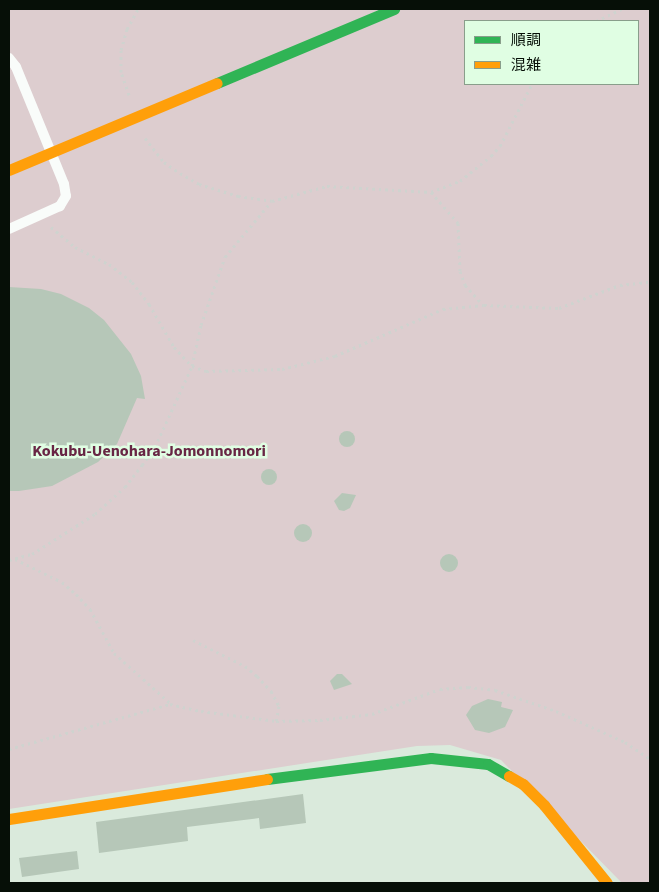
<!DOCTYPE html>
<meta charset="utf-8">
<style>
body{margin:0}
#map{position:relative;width:659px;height:892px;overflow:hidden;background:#daeadc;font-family:"Source Sans 3","Noto Sans JP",sans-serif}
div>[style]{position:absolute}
.green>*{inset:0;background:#ddcdcf}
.building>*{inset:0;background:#b6c7b8}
.round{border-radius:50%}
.path>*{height:3px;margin-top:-1.5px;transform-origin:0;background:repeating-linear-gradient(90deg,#cfd3cf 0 2.5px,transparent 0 6.5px)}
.lane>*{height:10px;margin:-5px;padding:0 5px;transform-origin:5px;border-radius:5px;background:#f9fcfa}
.fast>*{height:11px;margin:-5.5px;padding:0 5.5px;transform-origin:5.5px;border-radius:5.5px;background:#30b455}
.slow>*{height:11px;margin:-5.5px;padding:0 5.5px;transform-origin:5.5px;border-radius:5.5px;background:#ff9f0a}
span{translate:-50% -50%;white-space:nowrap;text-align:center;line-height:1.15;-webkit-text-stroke:5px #e0fee3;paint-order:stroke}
.quarter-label{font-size:16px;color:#682644;font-weight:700}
.frame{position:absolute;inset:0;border:10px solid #060f07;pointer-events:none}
.legend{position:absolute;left:464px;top:20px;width:175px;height:65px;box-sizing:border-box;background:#e0fee3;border:1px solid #899e8b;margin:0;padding:6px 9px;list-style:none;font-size:15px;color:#060f07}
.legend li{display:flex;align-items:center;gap:10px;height:25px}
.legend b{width:25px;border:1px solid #899e8b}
</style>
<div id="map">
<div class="green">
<div style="clip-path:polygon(evenodd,9px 9px,650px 9px,650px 883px,622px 883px,501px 760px,450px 745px,417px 746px,9px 809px,9px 9px,465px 21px,638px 21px,638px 84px,465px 84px,465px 21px)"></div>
</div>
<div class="building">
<div style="clip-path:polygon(9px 287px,41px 289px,61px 294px,89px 308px,104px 320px,131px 354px,141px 376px,145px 399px,137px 398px,117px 444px,98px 462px,52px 486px,19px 491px,9px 491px)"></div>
<div class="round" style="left:339px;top:431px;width:16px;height:16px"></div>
<div class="round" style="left:261px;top:469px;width:16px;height:16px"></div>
<div style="clip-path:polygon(342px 493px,356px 495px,350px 508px,344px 511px,339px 510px,334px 501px)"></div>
<div class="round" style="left:294px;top:524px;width:18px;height:18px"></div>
<div class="round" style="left:440px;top:554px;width:18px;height:18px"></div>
<div style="clip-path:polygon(337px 674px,342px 674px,352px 684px,334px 690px,330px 681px)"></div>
<div style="clip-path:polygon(488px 699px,502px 702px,501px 707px,513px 710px,505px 727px,489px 733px,475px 730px,466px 715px,472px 706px)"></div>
<div style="clip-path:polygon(303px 794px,306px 823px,260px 829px,259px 818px,187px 827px,188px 841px,99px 853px,96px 822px)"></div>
<div style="clip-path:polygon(77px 851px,79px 869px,22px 877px,19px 858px)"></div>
</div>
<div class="path">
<div style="left:596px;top:21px;width:29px;rotate:-25deg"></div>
<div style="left:129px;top:95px;width:24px;rotate:-109deg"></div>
<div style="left:121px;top:72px;width:22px;rotate:-90deg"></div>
<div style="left:121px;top:50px;width:22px;rotate:-74deg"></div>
<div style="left:127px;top:29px;width:23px;rotate:-61deg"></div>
<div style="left:145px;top:138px;width:31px;rotate:52deg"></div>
<div style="left:164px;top:162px;width:19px;rotate:35deg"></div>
<div style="left:180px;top:173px;width:22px;rotate:30deg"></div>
<div style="left:199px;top:184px;width:41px;rotate:17.1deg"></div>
<div style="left:238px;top:196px;width:34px;rotate:8deg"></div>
<div style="left:272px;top:201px;width:57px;rotate:-15.3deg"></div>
<div style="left:327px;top:186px;width:104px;rotate:3.3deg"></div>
<div style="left:431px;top:192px;width:31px;rotate:-21deg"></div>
<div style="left:460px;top:181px;width:40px;rotate:-39deg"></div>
<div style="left:491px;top:156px;width:13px;rotate:-48deg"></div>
<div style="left:500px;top:146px;width:70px;rotate:-62.7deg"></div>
<div style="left:431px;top:192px;width:41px;rotate:48.9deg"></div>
<div style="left:458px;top:223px;width:48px;rotate:87.6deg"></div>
<div style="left:460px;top:271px;width:15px;rotate:70deg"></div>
<div style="left:465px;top:285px;width:27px;rotate:48deg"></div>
<div style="left:51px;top:227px;width:31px;rotate:40deg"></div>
<div style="left:75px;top:247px;width:38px;rotate:27deg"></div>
<div style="left:109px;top:264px;width:29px;rotate:38deg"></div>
<div style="left:132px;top:282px;width:28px;rotate:52deg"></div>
<div style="left:149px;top:304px;width:50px;rotate:59.8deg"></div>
<div style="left:174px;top:347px;width:26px;rotate:47deg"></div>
<div style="left:192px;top:366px;width:15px;rotate:20deg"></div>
<div style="left:206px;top:371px;width:76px;rotate:-1.5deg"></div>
<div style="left:282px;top:369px;width:55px;rotate:-13.8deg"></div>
<div style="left:335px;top:356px;width:118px;rotate:-23.5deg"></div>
<div style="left:443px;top:309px;width:41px;rotate:-5.6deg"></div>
<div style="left:484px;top:305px;width:75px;rotate:2.3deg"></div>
<div style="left:559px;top:308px;width:65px;rotate:-20.7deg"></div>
<div style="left:620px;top:285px;width:30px;rotate:-6deg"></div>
<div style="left:15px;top:559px;width:52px;rotate:26.1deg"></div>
<div style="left:62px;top:582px;width:18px;rotate:41deg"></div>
<div style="left:76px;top:594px;width:21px;rotate:47deg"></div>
<div style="left:90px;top:609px;width:50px;rotate:61.4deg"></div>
<div style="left:114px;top:653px;width:75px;rotate:41.8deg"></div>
<div style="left:9px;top:560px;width:24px;rotate:-15deg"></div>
<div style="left:32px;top:554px;width:75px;rotate:-32.4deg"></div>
<div style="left:95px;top:514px;width:40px;rotate:-42deg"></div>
<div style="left:125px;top:487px;width:28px;rotate:-52deg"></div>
<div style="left:142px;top:465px;width:22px;rotate:-54deg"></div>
<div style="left:155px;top:447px;width:89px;rotate:-65.4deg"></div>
<div style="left:192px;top:366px;width:42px;rotate:-77.6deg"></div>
<div style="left:201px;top:325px;width:72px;rotate:-70.6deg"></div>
<div style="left:225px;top:257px;width:72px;rotate:-50.1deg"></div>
<div style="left:193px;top:640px;width:58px;rotate:26.6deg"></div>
<div style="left:245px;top:666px;width:16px;rotate:40deg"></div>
<div style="left:257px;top:676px;width:21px;rotate:47deg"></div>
<div style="left:271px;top:691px;width:17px;rotate:62deg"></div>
<div style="left:279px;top:706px;width:15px;rotate:101deg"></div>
<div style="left:9px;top:749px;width:167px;rotate:-15.6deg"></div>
<div style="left:170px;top:704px;width:32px;rotate:13deg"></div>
<div style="left:201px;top:711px;width:76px;rotate:7.6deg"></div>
<div style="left:276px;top:721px;width:44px;rotate:-1.3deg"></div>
<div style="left:320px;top:720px;width:52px;rotate:-6.6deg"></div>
<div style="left:372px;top:714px;width:72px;rotate:-20.2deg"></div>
<div style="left:440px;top:689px;width:28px;rotate:-4deg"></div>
<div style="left:468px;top:687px;width:27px;rotate:6deg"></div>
<div style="left:495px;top:690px;width:65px;rotate:19deg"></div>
<div style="left:556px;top:711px;width:76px;rotate:24.2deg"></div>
<div style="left:625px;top:742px;width:30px;rotate:34deg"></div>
</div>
<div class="lane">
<div style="left:9px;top:58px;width:11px;rotate:52deg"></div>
<div style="left:16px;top:67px;width:126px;rotate:67.7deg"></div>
<div style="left:64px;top:184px;width:12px;rotate:81deg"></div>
<div style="left:66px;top:196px;width:12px;rotate:121deg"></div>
<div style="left:60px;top:206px;width:56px;rotate:155.7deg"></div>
</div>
<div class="fast">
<div style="left:217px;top:83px;width:192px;rotate:-22.7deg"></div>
<div style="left:267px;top:779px;width:165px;rotate:-7.3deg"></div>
<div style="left:431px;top:758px;width:57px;rotate:6deg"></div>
<div style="left:488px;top:764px;width:24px;rotate:30deg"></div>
</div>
<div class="slow">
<div style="left:9px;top:170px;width:225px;rotate:-22.7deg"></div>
<div style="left:509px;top:776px;width:16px;rotate:30deg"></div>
<div style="left:523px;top:784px;width:30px;rotate:45deg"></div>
<div style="left:544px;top:805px;width:100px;rotate:51.1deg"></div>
<div style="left:9px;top:819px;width:261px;rotate:-8.8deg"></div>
</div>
<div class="quarter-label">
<span style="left:149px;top:451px">Kokubu-Uenohara-Jomonnomori</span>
</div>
<div class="frame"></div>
<ul class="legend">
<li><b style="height:6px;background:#30b455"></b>順調</li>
<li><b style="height:6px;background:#ff9f0a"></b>混雑</li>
</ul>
</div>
